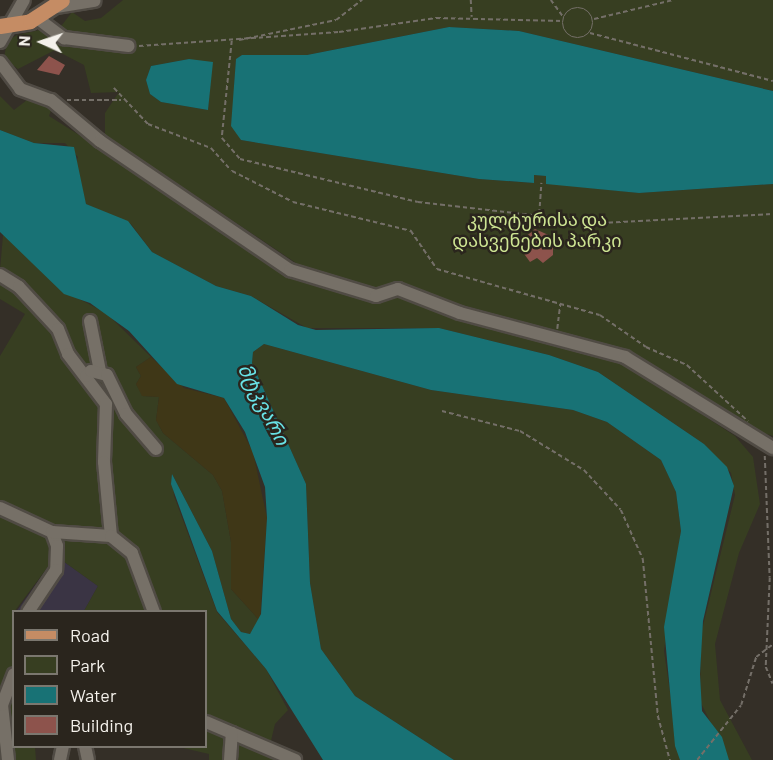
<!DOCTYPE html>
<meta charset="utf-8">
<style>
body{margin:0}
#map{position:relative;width:773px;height:760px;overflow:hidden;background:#342f27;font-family:Barlow,"Noto Sans Georgian",sans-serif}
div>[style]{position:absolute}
.industrial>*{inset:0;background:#3a3444}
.green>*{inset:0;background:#373e21}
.sand>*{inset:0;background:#3f3717}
.water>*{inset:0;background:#187275}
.building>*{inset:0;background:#8d534c}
.path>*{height:1.5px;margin-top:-0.75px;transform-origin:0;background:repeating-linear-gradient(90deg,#746f68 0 4.5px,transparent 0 7.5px)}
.path>.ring{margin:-0.75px;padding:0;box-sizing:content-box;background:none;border:1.5px solid #746f68;border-radius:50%}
.roads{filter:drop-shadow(2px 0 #504b44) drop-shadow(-2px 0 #504b44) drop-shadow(0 2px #504b44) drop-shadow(0 -2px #504b44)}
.minor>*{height:12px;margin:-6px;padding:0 6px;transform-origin:6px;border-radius:6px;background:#767067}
.major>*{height:15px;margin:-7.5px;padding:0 7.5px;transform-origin:7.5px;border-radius:7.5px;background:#c58c64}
span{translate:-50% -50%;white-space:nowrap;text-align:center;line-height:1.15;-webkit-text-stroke:5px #2a251d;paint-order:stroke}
.park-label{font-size:18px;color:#cee593}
.water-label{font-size:20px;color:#69e3e7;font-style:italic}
.legend{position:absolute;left:12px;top:610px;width:195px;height:138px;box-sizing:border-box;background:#2a251d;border:2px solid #7b776f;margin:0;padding:8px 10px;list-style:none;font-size:18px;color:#f4f1eb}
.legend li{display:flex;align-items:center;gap:12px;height:30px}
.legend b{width:30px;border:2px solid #7b776f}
.north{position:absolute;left:12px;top:12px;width:60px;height:60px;-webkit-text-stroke:4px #2a251d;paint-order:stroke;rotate:273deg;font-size:16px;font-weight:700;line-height:24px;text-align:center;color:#f4f1eb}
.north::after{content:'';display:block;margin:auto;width:21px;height:27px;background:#f4f1eb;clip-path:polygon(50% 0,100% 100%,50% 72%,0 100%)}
</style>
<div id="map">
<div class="industrial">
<div style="clip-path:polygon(56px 556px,98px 586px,84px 611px,16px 612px)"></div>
</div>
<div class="green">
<div style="clip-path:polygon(evenodd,123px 0,773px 0,773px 91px,519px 31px,449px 27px,307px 55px,242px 55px,236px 60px,234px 88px,241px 140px,479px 179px,533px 183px,534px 175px,546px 176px,546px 183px,639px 193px,773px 184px,773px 436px,745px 427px,628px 351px,455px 303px,401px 282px,374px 290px,302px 267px,105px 135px,105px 113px,119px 92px,91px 93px,84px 65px,55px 50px,18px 69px,4px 58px,7px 41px,17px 35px,62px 25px,72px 12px,85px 21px,101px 18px,123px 0,189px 59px,210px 84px,208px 110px,161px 102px,150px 94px,146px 80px,151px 66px,189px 59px)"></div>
<div style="clip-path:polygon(0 96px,14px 110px,27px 100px,52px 108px,49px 116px,187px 203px,284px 276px,373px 303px,398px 294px,452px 316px,623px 363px,735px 436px,753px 457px,760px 504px,739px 553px,715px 644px,720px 700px,752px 760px,729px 760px,700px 701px,701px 634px,735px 495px,731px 473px,704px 444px,598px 372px,549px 355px,439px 328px,307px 328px,251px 296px,216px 286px,152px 252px,131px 224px,86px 204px,75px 168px,78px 157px,65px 143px,34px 143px,0 130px)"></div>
<div style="clip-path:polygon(3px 235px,28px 253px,58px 288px,106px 313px,151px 357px,136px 367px,141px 376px,136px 384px,143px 396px,159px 397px,156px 420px,163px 433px,213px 475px,222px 491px,231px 542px,231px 589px,260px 621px,250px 634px,241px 632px,231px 619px,212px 551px,172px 474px,174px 496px,217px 612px,266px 669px,288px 710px,275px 724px,269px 749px,295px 760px,209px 760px,209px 754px,179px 747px,206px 746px,206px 612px,84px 611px,98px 586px,56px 556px,14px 612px,14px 746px,35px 747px,36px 760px,0 760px,0 356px,25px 314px,0 299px,0 280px,58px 333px,70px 364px,96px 389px,104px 407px,103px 427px,109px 404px,103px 386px,70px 348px,60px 328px,22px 284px,0 270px)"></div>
<div style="clip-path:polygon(264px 344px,431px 390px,573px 410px,607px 422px,661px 460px,676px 492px,681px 531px,664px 651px,680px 760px,454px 760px,355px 696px,321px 649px,310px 583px,306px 484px,252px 363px,253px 352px)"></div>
</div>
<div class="sand">
<div style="clip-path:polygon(151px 357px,184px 388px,224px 398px,253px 452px,267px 518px,260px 621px,231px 589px,231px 542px,222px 491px,213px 475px,163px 433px,156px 420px,159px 397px,142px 396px,136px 384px,141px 376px,136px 367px)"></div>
</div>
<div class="water">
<div style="clip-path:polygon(449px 27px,519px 31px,773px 91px,773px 184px,639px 193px,546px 184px,546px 176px,534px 175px,534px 183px,479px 179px,241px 140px,231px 126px,236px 59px,242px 55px,307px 55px)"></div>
<div style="clip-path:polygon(189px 59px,213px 62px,208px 110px,161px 102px,150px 94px,146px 80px,151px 66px)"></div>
<div style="clip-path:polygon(0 130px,34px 143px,74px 147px,86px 204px,128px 221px,152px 252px,216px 286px,251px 296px,298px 325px,316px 330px,439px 328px,549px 355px,598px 372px,704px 444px,727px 467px,734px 486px,703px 621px,700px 674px,702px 711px,722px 737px,729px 760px,680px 760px,675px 746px,664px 627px,681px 531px,676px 492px,661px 460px,607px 422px,573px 410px,431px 390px,264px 344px,253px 352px,252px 363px,306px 484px,310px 583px,321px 649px,355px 696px,454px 760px,323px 760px,266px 669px,217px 611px,171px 484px,172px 474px,212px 551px,231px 619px,241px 632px,250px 634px,261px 614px,267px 518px,265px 487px,245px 432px,224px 398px,177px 384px,129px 331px,90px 303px,64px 294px,0 232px)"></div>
</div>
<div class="building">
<div style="clip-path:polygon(49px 56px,65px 65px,59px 75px,37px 70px)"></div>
<div style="clip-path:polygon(535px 229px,553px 237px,553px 255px,543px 263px,537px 258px,530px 262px,522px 251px,527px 245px,523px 239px)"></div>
</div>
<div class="path">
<div style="left:471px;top:0;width:17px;rotate:87deg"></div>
<div style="left:551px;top:0;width:22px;rotate:54deg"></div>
<div class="ring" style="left:563px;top:8px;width:28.5px;height:28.5px"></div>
<div style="left:594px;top:19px;width:81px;rotate:-13.5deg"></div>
<div style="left:590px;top:33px;width:189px;rotate:14.7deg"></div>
<div style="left:239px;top:40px;width:99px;rotate:-11.7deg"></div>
<div style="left:336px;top:20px;width:33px;rotate:-38deg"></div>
<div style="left:232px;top:41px;width:98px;rotate:95.9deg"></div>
<div style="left:222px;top:138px;width:28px;rotate:49deg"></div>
<div style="left:240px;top:159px;width:183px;rotate:13.6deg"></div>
<div style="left:418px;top:202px;width:184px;rotate:6.5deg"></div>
<div style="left:601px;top:223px;width:172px;rotate:-3deg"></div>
<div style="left:139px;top:46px;width:200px;rotate:-4deg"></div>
<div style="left:339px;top:32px;width:98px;rotate:-8.2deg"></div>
<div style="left:436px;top:18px;width:127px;rotate:1.4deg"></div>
<div style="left:114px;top:88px;width:50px;rotate:46.6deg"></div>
<div style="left:148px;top:124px;width:67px;rotate:20.9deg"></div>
<div style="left:211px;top:148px;width:31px;rotate:48deg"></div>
<div style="left:232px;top:171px;width:68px;rotate:26.9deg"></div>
<div style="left:293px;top:202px;width:122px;rotate:13.8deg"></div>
<div style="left:411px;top:231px;width:46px;rotate:55.6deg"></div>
<div style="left:437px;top:269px;width:169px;rotate:15.8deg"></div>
<div style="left:600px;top:315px;width:56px;rotate:34.8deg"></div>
<div style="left:646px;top:347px;width:45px;rotate:23.7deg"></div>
<div style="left:687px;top:365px;width:83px;rotate:42.6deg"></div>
<div style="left:67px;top:100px;width:54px"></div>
<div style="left:539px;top:214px;width:31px;rotate:-86deg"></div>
<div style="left:557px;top:329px;width:25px;rotate:-83deg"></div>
<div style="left:442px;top:411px;width:81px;rotate:14.4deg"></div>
<div style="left:520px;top:431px;width:75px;rotate:31.4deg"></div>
<div style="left:584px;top:470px;width:54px;rotate:47.2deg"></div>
<div style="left:621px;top:510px;width:54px;rotate:65.8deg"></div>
<div style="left:643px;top:559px;width:158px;rotate:84.5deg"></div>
<div style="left:658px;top:716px;width:46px;rotate:74.7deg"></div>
<div style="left:765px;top:456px;width:122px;rotate:87.7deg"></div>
<div style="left:770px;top:578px;width:89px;rotate:92.6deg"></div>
<div style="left:766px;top:667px;width:18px;rotate:68deg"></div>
<div style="left:697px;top:760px;width:70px;rotate:-51.3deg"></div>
<div style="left:741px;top:705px;width:50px;rotate:-72.6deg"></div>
<div style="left:756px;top:657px;width:21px;rotate:-37deg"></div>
</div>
<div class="roads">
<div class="minor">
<div style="left:56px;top:7px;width:39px;rotate:-9deg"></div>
<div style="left:37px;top:18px;width:34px;rotate:37deg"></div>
<div style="left:64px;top:38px;width:65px;rotate:7deg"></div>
<div style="left:0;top:42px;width:48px;rotate:-60.3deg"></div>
<div style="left:0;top:62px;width:34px;rotate:53deg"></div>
<div style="left:20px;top:89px;width:33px;rotate:20deg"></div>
<div style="left:51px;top:100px;width:64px;rotate:39.9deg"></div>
<div style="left:100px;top:141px;width:230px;rotate:34.2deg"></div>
<div style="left:290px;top:270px;width:90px;rotate:16.8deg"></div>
<div style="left:376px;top:296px;width:23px;rotate:-18deg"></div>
<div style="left:398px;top:289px;width:66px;rotate:21.2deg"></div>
<div style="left:460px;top:313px;width:171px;rotate:14.9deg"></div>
<div style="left:625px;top:357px;width:174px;rotate:31.6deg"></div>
<div style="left:0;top:275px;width:22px;rotate:32deg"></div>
<div style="left:19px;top:287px;width:57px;rotate:47.1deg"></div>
<div style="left:58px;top:329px;width:27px;rotate:68deg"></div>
<div style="left:68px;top:354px;width:63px;rotate:52.8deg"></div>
<div style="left:106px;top:404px;width:58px;rotate:92deg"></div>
<div style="left:104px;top:462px;width:74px;rotate:84.6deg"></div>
<div style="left:90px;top:321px;width:51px;rotate:78.7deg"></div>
<div style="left:86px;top:376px;width:7px;rotate:-45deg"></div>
<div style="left:91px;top:371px;width:16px;rotate:14deg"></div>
<div style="left:107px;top:375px;width:43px;rotate:64deg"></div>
<div style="left:126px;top:414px;width:46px;rotate:49.4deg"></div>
<div style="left:0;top:508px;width:57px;rotate:24.8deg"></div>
<div style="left:52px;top:532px;width:15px;rotate:70deg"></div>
<div style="left:57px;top:546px;width:24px;rotate:92deg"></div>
<div style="left:56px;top:570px;width:50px;rotate:123.7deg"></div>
<div style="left:52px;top:532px;width:59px;rotate:3.9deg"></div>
<div style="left:111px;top:536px;width:27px;rotate:39deg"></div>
<div style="left:132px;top:553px;width:63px;rotate:69.6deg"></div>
<div style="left:206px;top:722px;width:97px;rotate:23.1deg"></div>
<div style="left:85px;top:746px;width:14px;rotate:78deg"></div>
<div style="left:8px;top:760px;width:55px;rotate:-96.2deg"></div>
<div style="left:2px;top:705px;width:33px;rotate:-69deg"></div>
<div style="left:60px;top:760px;width:14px;rotate:-78deg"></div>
<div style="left:230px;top:760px;width:27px;rotate:-86deg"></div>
</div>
<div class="major">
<div style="left:0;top:26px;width:30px;rotate:-9deg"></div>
<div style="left:30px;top:21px;width:38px;rotate:-33deg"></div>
</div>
</div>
<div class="park-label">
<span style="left:537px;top:230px">კულტურისა და<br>დასვენების პარკი</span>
</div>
<div class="water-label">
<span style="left:264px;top:404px;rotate:63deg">მტკვარი</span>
</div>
<ul class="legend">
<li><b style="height:8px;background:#c58c64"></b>Road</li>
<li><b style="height:16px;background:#373e21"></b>Park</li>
<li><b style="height:16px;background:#187275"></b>Water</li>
<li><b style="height:16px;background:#8d534c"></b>Building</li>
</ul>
<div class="north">N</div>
</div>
